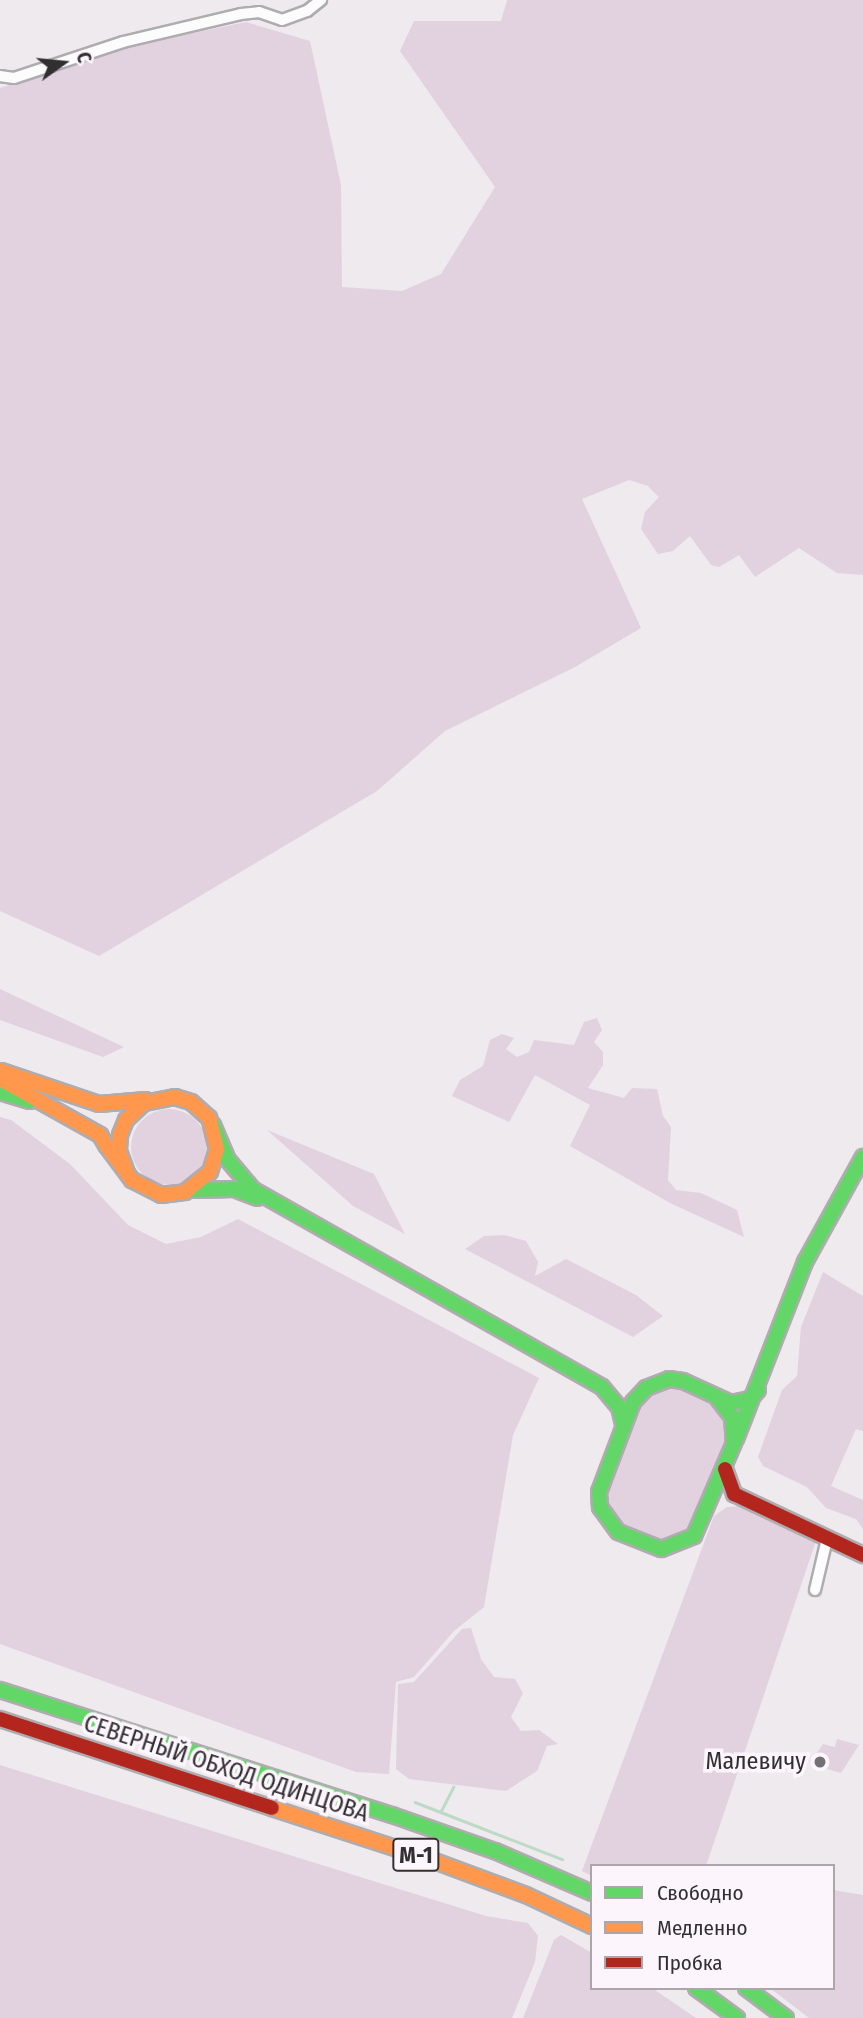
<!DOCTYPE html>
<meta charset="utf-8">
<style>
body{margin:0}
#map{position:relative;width:863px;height:2018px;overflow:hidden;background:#eeeaee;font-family:"Fira Sans Condensed",sans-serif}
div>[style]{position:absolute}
.green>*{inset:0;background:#e2d2e0}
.round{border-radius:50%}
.stream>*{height:2.5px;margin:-1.25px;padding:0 1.25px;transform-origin:1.25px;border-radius:1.25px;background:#bcdac6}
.roads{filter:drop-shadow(2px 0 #afacaf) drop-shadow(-2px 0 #afacaf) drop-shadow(0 2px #afacaf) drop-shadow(0 -2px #afacaf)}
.street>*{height:10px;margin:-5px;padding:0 5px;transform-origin:5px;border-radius:5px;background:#fcfcfc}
.fast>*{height:14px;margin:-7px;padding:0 7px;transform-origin:7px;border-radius:7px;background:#63d668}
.slow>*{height:14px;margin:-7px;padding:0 7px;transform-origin:7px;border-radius:7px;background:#ff974d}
.jam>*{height:14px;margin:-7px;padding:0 7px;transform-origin:7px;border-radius:7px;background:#b3261e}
.dots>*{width:19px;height:19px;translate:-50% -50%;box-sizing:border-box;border:4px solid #fdf5fc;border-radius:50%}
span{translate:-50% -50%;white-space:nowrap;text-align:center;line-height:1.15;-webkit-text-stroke:7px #fdf5fc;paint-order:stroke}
.shield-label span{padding:2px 5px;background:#fdf5fc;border:2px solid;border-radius:5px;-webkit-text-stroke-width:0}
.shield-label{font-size:23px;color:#322f31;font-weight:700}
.poi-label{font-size:24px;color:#322f31}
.right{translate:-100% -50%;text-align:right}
.street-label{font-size:24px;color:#322f31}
.legend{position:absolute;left:590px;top:1864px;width:245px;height:126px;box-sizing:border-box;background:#fdf5fc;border:2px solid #aca6ab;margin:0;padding:9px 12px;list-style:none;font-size:21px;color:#322f31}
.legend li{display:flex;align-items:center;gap:14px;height:35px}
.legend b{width:35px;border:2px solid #aca6ab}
.north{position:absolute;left:28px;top:28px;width:70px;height:70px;-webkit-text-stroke:5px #fdf5fc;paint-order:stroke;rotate:75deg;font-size:19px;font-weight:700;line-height:28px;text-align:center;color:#322f31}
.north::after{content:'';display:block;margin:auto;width:24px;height:32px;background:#322f31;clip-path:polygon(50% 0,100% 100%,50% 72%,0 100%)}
</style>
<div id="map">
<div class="green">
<div style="clip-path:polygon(507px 0,863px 0,863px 575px,837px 573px,799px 548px,755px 577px,739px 555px,719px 567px,711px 565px,690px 536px,673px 551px,658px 554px,641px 529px,645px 512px,659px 497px,648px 486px,629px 480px,582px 499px,641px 628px,575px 667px,445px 731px,377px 791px,99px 956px,0 911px,0 88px,126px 47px,246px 22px,310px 41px,341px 185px,342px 287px,402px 291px,441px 274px,495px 187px,400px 51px,414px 21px,501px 21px)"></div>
<div style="clip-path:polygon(0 989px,124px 1047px,103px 1057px,0 1020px)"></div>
<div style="clip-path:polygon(597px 1018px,602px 1030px,594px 1042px,603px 1052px,603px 1065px,588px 1088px,624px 1098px,632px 1088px,657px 1089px,663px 1116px,671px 1127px,668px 1180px,676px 1190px,701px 1193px,737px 1210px,744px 1237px,670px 1203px,570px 1146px,590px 1105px,535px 1075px,509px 1122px,452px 1096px,460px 1080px,483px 1066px,490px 1040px,502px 1034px,514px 1038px,506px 1049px,517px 1057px,529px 1052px,534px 1040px,574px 1045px,584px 1022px)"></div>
<div class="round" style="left:131px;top:1109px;width:76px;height:76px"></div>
<div style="clip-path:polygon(0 1117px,11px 1120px,70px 1164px,128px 1225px,166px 1244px,201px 1237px,238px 1219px,539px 1378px,513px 1435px,484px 1607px,454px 1631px,414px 1677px,396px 1682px,389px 1774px,356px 1772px,0 1644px)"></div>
<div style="clip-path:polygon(267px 1130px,374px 1174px,405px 1234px,353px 1206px)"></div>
<div style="clip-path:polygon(504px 1235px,526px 1241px,538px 1262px,535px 1276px,566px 1259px,636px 1295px,663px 1316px,633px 1337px,465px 1249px,484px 1236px)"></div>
<div style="clip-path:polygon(823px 1272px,863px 1296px,863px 1431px,856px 1429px,831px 1486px,863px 1500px,863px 1529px,856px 1519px,826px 1508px,807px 1487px,763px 1466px,758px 1457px,782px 1390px,797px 1376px,801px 1327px)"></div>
<div style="clip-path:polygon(676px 1385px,709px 1398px,726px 1417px,728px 1435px,692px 1527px,661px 1542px,623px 1529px,605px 1507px,605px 1483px,637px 1405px,658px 1387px)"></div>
<div style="clip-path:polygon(740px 1506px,816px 1541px,706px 1866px,592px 1866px,592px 1876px,582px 1871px,714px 1516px,727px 1507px)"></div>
<div style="clip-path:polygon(471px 1628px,481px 1659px,494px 1677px,515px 1679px,523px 1693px,511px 1717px,521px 1731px,539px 1730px,558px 1744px,547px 1746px,537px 1771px,506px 1791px,409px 1779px,396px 1769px,398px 1684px,414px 1682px,462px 1629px)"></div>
<div style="clip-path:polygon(837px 1739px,859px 1745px,841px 1773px,820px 1767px,827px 1758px,815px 1756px,823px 1744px,835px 1747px)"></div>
<div style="clip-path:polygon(0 1765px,486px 1916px,528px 1923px,538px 1936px,535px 1962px,512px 2018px,0 2018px)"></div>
<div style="clip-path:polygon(833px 1890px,863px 1895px,863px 2018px,809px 2018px,770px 1988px,833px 1988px)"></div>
<div style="clip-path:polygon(561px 1935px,592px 1953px,592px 1988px,652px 1988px,696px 2018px,523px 2018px,554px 1940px)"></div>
</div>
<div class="stream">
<div style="left:415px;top:1802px;width:158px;rotate:21.2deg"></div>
<div style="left:441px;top:1811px;width:27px;rotate:-63deg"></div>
</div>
<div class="roads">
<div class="street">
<div style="left:0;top:76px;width:14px;rotate:8deg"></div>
<div style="left:14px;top:78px;width:115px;rotate:-18.3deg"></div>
<div style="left:123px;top:42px;width:121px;rotate:-13.3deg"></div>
<div style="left:241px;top:14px;width:18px;rotate:-6deg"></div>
<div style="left:259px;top:12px;width:24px;rotate:19deg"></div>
<div style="left:282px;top:20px;width:27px;rotate:-20deg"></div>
<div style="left:307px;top:11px;width:18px;rotate:-38deg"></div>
<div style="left:815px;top:1590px;width:52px;rotate:-76.8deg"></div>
</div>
<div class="fast">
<div style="left:0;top:1092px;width:31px;rotate:17deg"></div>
<div style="left:213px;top:1125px;width:38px;rotate:67deg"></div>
<div style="left:228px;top:1160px;width:38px;rotate:50deg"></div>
<div style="left:252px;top:1189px;width:402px;rotate:29.5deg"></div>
<div style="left:602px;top:1387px;width:26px;rotate:50deg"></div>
<div style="left:619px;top:1407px;width:18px;rotate:77deg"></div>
<div style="left:192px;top:1190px;width:42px;rotate:-1.4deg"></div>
<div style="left:234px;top:1189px;width:25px;rotate:21deg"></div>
<div style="left:718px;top:1399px;width:23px;rotate:52deg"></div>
<div style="left:732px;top:1417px;width:26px;rotate:86deg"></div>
<div style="left:734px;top:1443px;width:101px;rotate:113.3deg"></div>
<div style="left:694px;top:1536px;width:35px;rotate:158deg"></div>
<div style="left:661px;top:1549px;width:46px;rotate:-158.4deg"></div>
<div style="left:618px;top:1532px;width:31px;rotate:-126deg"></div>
<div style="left:600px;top:1507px;width:15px;rotate:-94deg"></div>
<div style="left:599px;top:1492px;width:96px;rotate:-69.3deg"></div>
<div style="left:633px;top:1402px;width:19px;rotate:-47deg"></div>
<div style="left:646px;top:1388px;width:25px;rotate:-21deg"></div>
<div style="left:669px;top:1379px;width:14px;rotate:8deg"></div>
<div style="left:683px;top:1381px;width:53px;rotate:24.6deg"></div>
<div style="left:731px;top:1403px;width:19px;rotate:-12deg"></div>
<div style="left:750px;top:1399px;width:12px;rotate:-48deg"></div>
<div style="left:736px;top:1439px;width:190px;rotate:-68.7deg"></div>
<div style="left:805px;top:1262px;width:120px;rotate:-61.1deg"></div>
<div style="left:0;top:1690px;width:411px;rotate:17.7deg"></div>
<div style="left:392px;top:1815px;width:109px;rotate:19.3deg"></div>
<div style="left:495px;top:1851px;width:106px;rotate:23.4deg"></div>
<div style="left:696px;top:1988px;width:51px;rotate:36.2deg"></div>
<div style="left:746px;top:1988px;width:50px;rotate:36.9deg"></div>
</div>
<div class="slow">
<div style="left:1px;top:1071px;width:103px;rotate:18.6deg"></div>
<div style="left:99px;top:1104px;width:47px;rotate:-4.9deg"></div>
<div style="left:0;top:1079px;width:115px;rotate:29.2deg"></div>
<div style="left:100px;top:1135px;width:12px;rotate:59deg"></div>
<div style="left:106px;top:1145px;width:44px;rotate:53.4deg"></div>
<div style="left:132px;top:1180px;width:33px;rotate:27deg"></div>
<div style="left:161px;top:1195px;width:24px;rotate:-7deg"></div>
<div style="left:185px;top:1192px;width:32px;rotate:-39deg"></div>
<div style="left:210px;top:1172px;width:24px;rotate:-73deg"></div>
<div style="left:217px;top:1149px;width:32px;rotate:-104deg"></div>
<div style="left:209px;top:1118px;width:24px;rotate:-138deg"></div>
<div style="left:191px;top:1102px;width:17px;rotate:-163deg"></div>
<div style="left:175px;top:1097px;width:32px;rotate:169deg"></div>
<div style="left:144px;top:1103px;width:25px;rotate:137deg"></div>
<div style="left:126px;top:1120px;width:16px;rotate:112deg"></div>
<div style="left:120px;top:1135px;width:16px;rotate:94deg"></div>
<div style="left:119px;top:1151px;width:23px;rotate:70deg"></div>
<div style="left:272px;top:1808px;width:165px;rotate:18deg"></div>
<div style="left:429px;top:1859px;width:103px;rotate:20.4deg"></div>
<div style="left:526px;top:1895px;width:73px;rotate:25.2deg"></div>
</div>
<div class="jam">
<div style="left:725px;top:1469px;width:27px;rotate:70deg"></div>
<div style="left:734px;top:1494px;width:143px;rotate:25.3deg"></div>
<div style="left:0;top:1719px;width:286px;rotate:18.1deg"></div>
</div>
</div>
<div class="dots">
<div style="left:820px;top:1762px;background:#747073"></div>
</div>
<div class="shield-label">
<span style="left:416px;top:1855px">М-1</span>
</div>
<div class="poi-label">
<span class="right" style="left:806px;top:1762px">Малевичу</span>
</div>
<div class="street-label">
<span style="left:226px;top:1769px;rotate:18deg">СЕВЕРНЫЙ ОБХОД ОДИНЦОВА</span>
</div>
<ul class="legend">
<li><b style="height:9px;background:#63d668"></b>Свободно</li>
<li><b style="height:9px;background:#ff974d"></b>Медленно</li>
<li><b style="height:9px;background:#b3261e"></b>Пробка</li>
</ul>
<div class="north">С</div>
</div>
